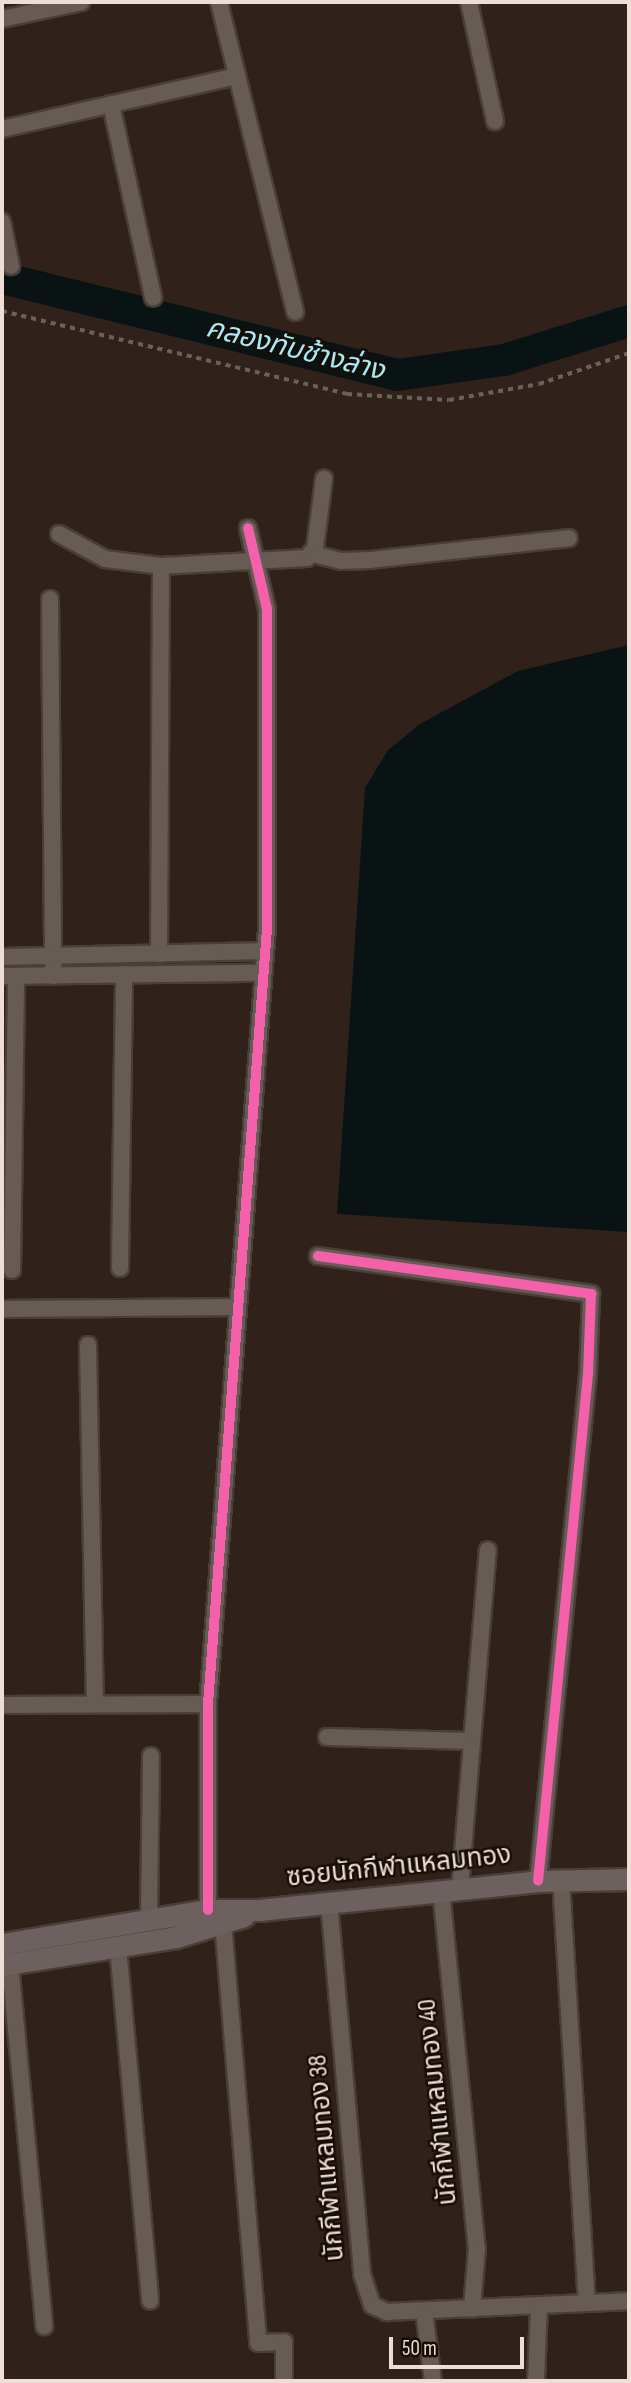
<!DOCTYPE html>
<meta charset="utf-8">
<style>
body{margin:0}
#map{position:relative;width:631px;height:2383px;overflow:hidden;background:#30221a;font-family:"Sofia Sans Condensed","Noto Sans Thai",sans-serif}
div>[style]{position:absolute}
.water>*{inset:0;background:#091314}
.river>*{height:32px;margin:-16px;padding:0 16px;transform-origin:16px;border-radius:16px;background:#091314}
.path>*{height:3.5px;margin-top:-1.75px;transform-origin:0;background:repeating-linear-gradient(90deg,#6b615b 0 5px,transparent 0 10px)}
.roads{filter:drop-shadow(2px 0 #4a3e38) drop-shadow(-2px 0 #4a3e38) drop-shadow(0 2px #4a3e38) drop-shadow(0 -2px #4a3e38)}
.street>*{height:16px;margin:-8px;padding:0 8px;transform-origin:8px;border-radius:8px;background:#665b55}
.secondary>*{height:21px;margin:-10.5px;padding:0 10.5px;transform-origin:10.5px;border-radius:10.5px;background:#6c615e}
.cycleway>*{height:10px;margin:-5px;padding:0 5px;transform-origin:5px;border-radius:5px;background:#f560ab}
span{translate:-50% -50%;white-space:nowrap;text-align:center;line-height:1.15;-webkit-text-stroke:5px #170d07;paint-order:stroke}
.street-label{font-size:26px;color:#eeded5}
.water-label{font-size:28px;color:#a4ebf9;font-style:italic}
.frame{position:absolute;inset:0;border:4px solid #eeded5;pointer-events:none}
.scale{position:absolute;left:389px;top:2337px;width:135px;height:32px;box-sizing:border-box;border:4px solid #eeded5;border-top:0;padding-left:9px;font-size:21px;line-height:24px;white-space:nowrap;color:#eeded5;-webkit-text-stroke:5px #170d07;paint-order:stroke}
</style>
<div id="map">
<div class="water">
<div style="clip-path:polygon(629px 645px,629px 1232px,337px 1214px,365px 788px,388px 750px,420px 724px,518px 671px)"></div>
</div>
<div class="river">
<div style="left:2px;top:278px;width:407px;rotate:13.8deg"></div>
<div style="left:397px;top:375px;width:108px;rotate:-8deg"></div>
<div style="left:504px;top:360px;width:131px;rotate:-17.3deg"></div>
</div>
<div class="path">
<div style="left:2px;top:311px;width:355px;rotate:13.5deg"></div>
<div style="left:347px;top:394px;width:102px;rotate:3.4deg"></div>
<div style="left:449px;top:400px;width:91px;rotate:-10.1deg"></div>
<div style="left:539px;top:384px;width:95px;rotate:-19deg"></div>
</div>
<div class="roads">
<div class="street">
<div style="left:219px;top:2px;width:319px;rotate:76.2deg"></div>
<div style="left:469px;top:2px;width:122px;rotate:77.7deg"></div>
<div style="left:2px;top:19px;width:81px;rotate:-12.1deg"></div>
<div style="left:111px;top:104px;width:198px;rotate:77.7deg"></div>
<div style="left:2px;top:129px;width:241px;rotate:-12.7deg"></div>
<div style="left:2px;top:222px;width:45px;rotate:78.4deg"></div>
<div style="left:59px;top:534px;width:52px;rotate:28.5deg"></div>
<div style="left:105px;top:559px;width:56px;rotate:7.1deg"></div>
<div style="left:161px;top:566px;width:146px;rotate:-3.1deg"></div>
<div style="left:307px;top:558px;width:13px;rotate:-51deg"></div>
<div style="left:315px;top:548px;width:70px;rotate:-82.6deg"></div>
<div style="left:313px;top:554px;width:29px;rotate:14deg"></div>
<div style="left:341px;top:561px;width:29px;rotate:-2deg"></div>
<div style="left:370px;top:560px;width:200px;rotate:-6.3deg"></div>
<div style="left:50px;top:599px;width:377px;rotate:89.5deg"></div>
<div style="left:159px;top:954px;width:388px;rotate:-89.7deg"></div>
<div style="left:2px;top:957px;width:263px;rotate:-1.3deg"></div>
<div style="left:2px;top:976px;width:261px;rotate:-0.7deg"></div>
<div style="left:318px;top:1256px;width:276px;rotate:7.9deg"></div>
<div style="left:591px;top:1294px;width:80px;rotate:92.1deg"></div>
<div style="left:588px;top:1374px;width:509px;rotate:95.63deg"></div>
<div style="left:120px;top:1268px;width:294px;rotate:-89.2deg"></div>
<div style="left:12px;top:1270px;width:294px;rotate:-89.2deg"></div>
<div style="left:2px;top:1309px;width:233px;rotate:-0.5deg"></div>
<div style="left:88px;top:1345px;width:359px;rotate:88.9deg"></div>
<div style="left:2px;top:1705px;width:206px;rotate:-0.3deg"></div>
<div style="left:327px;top:1737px;width:143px;rotate:1.6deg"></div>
<div style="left:561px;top:1880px;width:423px;rotate:86.5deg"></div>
<div style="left:460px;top:1888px;width:339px;rotate:-85.3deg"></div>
<div style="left:441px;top:1890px;width:360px;rotate:84.3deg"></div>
<div style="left:477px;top:2248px;width:61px;rotate:94.7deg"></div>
<div style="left:329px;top:1902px;width:373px;rotate:84.9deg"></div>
<div style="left:362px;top:2274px;width:33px;rotate:72deg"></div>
<div style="left:372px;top:2305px;width:17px;rotate:25deg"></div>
<div style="left:387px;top:2312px;width:242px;rotate:-2.6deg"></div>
<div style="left:208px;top:1910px;width:206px;rotate:-90deg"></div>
<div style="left:208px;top:1704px;width:777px;rotate:-85.65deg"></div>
<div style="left:267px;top:929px;width:320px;rotate:-90deg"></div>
<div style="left:267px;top:609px;width:83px;rotate:-103.2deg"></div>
<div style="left:149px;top:1919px;width:163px;rotate:-89.3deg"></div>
<div style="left:223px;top:1923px;width:421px;rotate:85.2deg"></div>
<div style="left:258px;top:2343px;width:26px;rotate:-2deg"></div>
<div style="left:284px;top:2342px;width:39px;rotate:90deg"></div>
<div style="left:118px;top:1947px;width:355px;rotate:84.8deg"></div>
<div style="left:10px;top:1964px;width:364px;rotate:84.6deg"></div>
<div style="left:424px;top:2311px;width:71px;rotate:82.7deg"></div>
<div style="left:536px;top:2381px;width:76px;rotate:-87.7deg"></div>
</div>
<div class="secondary">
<div style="left:2px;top:1944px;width:209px;rotate:-9.4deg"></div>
<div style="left:208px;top:1910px;width:51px"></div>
<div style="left:259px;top:1910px;width:281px;rotate:-5.9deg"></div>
<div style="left:538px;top:1881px;width:91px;rotate:-1.3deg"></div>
<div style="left:2px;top:1965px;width:176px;rotate:-9.1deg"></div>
<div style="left:176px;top:1937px;width:71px;rotate:-17.2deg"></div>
</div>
</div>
<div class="cycleway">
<div style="left:318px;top:1256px;width:276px;rotate:7.9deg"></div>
<div style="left:591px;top:1294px;width:80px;rotate:92.1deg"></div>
<div style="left:588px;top:1374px;width:509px;rotate:95.63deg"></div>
<div style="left:208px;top:1910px;width:206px;rotate:-90deg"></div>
<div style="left:208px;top:1704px;width:777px;rotate:-85.65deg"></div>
<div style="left:267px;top:929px;width:320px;rotate:-90deg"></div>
<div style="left:267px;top:609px;width:83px;rotate:-103.2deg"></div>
</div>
<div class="street-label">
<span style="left:399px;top:1867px;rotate:-6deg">ซอยนักกีฬาแหลมทอง</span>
<span style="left:438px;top:2102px;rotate:-96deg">นักกีฬาแหลมทอง 40</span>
<span style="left:327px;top:2158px;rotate:-95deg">นักกีฬาแหลมทอง 38</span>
</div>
<div class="water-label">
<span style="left:295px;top:350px;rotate:14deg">คลองทับช้างล่าง</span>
</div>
<div class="frame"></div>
<div class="scale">50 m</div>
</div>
